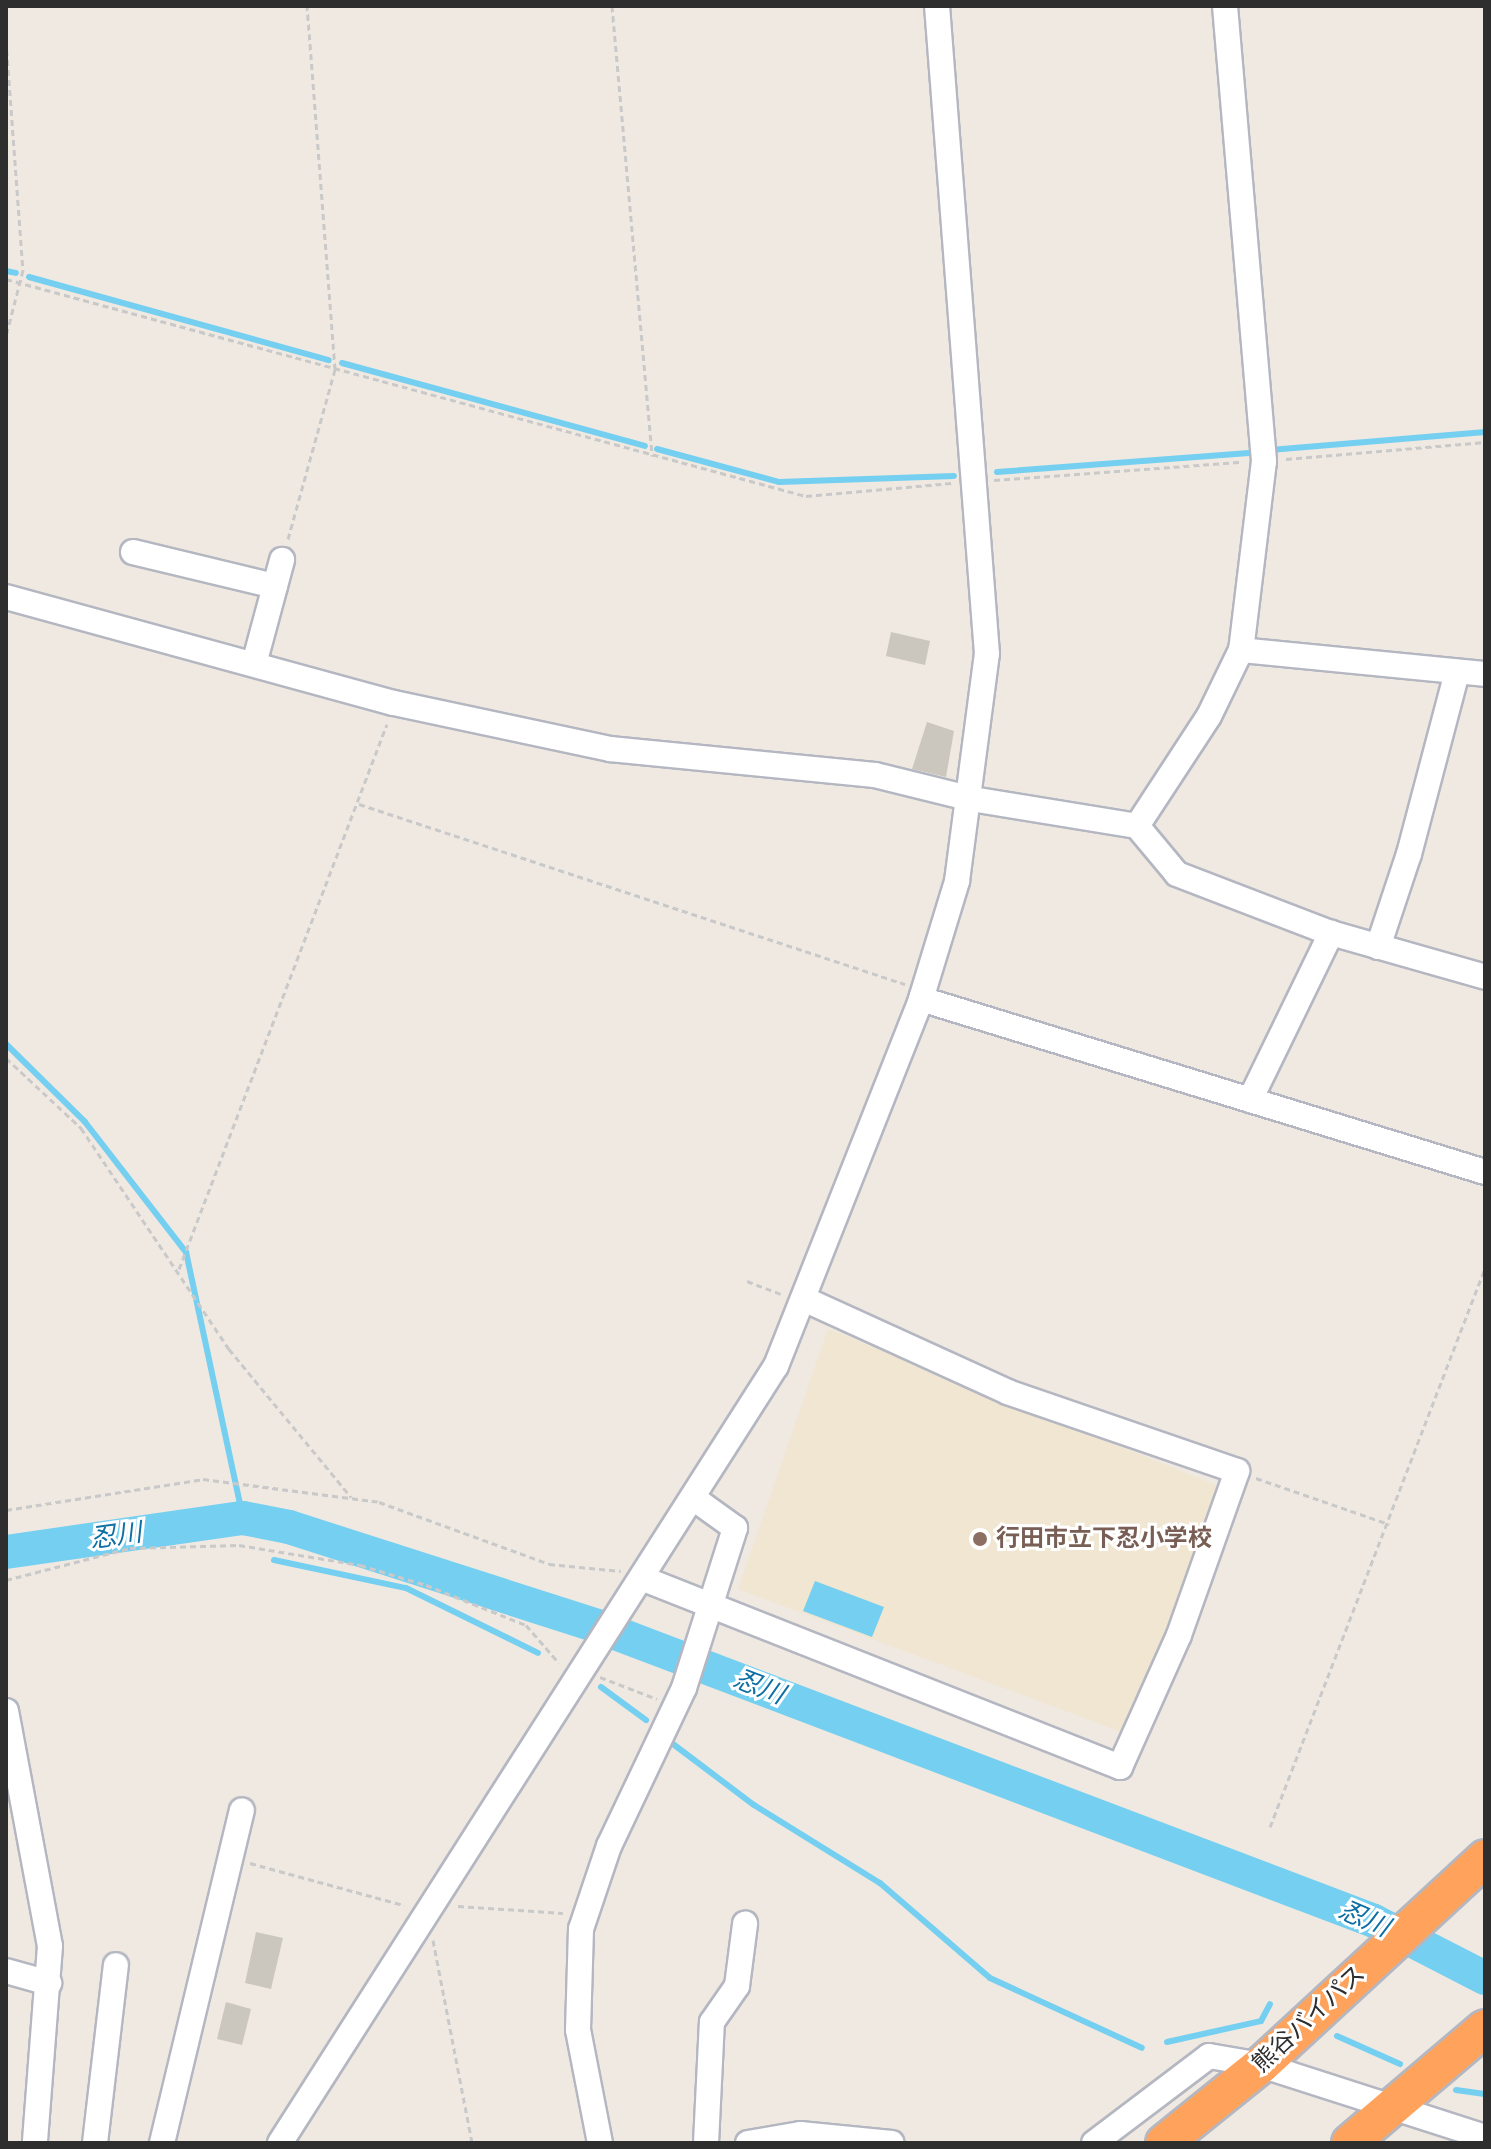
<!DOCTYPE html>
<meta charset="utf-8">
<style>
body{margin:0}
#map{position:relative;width:1491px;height:2149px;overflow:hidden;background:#efe9e1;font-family:"Fira Sans Condensed","Noto Sans JP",sans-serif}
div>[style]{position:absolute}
.education>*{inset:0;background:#f0e6d1}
.water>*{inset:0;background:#75cff0}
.stream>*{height:6px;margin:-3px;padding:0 3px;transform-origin:3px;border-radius:3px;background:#75cff0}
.river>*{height:34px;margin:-17px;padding:0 17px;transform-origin:17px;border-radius:17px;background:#75cff0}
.building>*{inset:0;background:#cbc7bf}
.path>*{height:3px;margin-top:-1.5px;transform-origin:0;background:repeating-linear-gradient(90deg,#c9c9c9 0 6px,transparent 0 10px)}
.roads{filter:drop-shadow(2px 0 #b4b7c1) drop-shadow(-2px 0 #b4b7c1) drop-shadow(0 2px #b4b7c1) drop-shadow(0 -2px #b4b7c1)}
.minor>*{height:24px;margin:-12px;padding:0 12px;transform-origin:12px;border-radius:12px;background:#fff}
.highway>*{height:36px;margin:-18px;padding:0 18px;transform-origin:18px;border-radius:18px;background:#ffa35c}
.dots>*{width:22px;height:22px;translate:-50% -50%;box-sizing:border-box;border:4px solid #fff;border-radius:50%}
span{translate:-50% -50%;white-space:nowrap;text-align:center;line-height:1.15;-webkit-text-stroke:6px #fff;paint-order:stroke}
.education-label{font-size:24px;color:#785e54;font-weight:700}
.left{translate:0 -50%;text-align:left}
.street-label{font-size:24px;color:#2e2e2e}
.water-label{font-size:26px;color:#0d6fa3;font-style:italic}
.frame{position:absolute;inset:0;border:8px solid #2e2e2e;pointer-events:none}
</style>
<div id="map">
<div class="education">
<div style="clip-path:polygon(828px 1329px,1223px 1488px,1127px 1734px,738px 1589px)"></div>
</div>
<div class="water">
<div style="clip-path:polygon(815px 1581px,884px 1607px,872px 1637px,803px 1611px)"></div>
</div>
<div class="stream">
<div style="left:6px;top:271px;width:10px;rotate:11deg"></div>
<div style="left:29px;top:277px;width:311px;rotate:15.5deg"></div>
<div style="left:342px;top:363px;width:314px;rotate:15.3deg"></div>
<div style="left:657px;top:449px;width:126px;rotate:15.1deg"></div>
<div style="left:779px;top:482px;width:175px;rotate:-2deg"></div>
<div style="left:1270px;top:450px;width:216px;rotate:-4.8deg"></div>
<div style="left:997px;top:472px;width:256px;rotate:-4.3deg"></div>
<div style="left:6px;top:1044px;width:111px;rotate:44.6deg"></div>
<div style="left:85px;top:1122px;width:165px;rotate:52.2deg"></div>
<div style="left:186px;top:1252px;width:272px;rotate:77.9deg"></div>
<div style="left:274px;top:1560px;width:135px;rotate:12deg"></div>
<div style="left:406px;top:1588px;width:147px;rotate:26.2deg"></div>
<div style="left:601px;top:1687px;width:56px;rotate:36.3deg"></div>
<div style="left:669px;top:1741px;width:106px;rotate:37deg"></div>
<div style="left:754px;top:1805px;width:148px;rotate:31.8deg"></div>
<div style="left:880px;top:1883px;width:145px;rotate:40.8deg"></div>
<div style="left:990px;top:1978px;width:167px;rotate:24.7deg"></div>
<div style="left:1337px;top:2036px;width:69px;rotate:24deg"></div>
<div style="left:1167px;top:2042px;width:96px;rotate:-12.6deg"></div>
<div style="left:1261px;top:2021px;width:19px;rotate:-62deg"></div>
<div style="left:1456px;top:2090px;width:29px;rotate:8deg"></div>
</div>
<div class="river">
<div style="left:6px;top:1552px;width:239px;rotate:-8.2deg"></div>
<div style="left:243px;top:1518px;width:47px;rotate:11.1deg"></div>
<div style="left:289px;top:1527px;width:324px;rotate:17.8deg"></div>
<div style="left:597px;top:1626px;width:831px;rotate:20.79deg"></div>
<div style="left:1374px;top:1921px;width:125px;rotate:27.2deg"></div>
</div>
<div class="building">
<div style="clip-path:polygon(891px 632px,930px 641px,925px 665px,886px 656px)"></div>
<div style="clip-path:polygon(927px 722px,954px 731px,946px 777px,912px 769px)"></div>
<div style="clip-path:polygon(256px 1932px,283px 1938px,271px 1989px,245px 1983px)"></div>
<div style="clip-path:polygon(226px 2002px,251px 2009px,242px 2045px,217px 2039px)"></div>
</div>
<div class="path">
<div style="left:612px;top:6px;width:452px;rotate:84.9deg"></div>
<div style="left:6px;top:40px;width:231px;rotate:85.8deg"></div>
<div style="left:23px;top:270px;width:68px;rotate:104.4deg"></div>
<div style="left:6px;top:279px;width:829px;rotate:15.18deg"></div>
<div style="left:806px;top:496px;width:146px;rotate:-5.1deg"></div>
<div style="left:1286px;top:459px;width:200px;rotate:-4.9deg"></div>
<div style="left:994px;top:480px;width:249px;rotate:-4.2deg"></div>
<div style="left:288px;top:539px;width:176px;rotate:-74.5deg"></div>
<div style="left:335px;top:369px;width:364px;rotate:-94.4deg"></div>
<div style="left:359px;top:804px;width:575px;rotate:18.25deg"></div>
<div style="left:6px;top:1058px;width:103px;rotate:43deg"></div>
<div style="left:81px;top:1128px;width:266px;rotate:56.2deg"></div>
<div style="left:229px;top:1349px;width:192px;rotate:50.5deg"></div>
<div style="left:179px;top:1269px;width:583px;rotate:-69.11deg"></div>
<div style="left:747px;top:1281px;width:36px;rotate:21deg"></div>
<div style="left:1256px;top:1478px;width:141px;rotate:19.1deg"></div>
<div style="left:6px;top:1510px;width:199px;rotate:-8.9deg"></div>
<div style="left:203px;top:1479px;width:177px;rotate:7.4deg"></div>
<div style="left:379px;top:1502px;width:181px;rotate:20deg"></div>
<div style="left:549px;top:1564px;width:72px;rotate:5.6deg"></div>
<div style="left:6px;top:1580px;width:128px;rotate:-14.5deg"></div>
<div style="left:130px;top:1548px;width:109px;rotate:-1.6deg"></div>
<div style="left:239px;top:1545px;width:123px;rotate:9.4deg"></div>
<div style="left:360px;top:1565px;width:69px;rotate:16.9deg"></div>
<div style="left:426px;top:1585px;width:108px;rotate:21.8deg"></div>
<div style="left:526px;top:1625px;width:50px;rotate:49deg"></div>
<div style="left:600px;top:1677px;width:61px;rotate:21.1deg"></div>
<div style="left:1270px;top:1827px;width:599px;rotate:-68.96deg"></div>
<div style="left:250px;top:1863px;width:160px;rotate:15.3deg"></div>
<div style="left:458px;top:1906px;width:105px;rotate:3.8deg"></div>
<div style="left:433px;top:1940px;width:207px;rotate:79.1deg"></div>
</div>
<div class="roads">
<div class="minor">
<div style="left:1225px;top:6px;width:457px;rotate:85.1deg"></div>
<div style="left:1264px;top:461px;width:190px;rotate:96.9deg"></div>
<div style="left:133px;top:552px;width:146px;rotate:13.5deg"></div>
<div style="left:6px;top:597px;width:402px;rotate:15.3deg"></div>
<div style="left:394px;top:703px;width:221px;rotate:12deg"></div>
<div style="left:610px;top:749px;width:266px;rotate:5.6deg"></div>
<div style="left:875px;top:775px;width:100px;rotate:13.9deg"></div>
<div style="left:972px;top:799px;width:167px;rotate:9.3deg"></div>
<div style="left:1137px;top:826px;width:131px;rotate:-56.8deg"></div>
<div style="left:1209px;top:716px;width:73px;rotate:-64.1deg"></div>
<div style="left:1241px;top:650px;width:245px;rotate:5.6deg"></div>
<div style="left:254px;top:664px;width:108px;rotate:-74.9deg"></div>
<div style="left:1137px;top:826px;width:62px;rotate:50.2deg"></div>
<div style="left:1177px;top:874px;width:165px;rotate:21deg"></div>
<div style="left:1331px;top:933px;width:160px;rotate:15.9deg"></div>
<div style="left:1378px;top:947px;width:98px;rotate:-71.6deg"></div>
<div style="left:1409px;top:854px;width:188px;rotate:-75.2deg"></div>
<div style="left:921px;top:999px;width:590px;rotate:17.05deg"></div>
<div style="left:1250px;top:1100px;width:186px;rotate:-64.1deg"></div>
<div style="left:644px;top:1579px;width:512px;rotate:21.55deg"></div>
<div style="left:1120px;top:1767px;width:145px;rotate:-65.9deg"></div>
<div style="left:1179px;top:1635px;width:174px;rotate:-70.5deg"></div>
<div style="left:1237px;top:1471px;width:242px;rotate:-161deg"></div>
<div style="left:1008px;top:1392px;width:222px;rotate:-155.5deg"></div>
<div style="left:6px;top:1711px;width:239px;rotate:79.4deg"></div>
<div style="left:50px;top:1946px;width:198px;rotate:94.4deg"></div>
<div style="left:6px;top:1971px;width:45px;rotate:15.6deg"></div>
<div style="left:95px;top:2143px;width:179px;rotate:-83.3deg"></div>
<div style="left:162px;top:2143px;width:342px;rotate:-76.5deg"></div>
<div style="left:280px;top:2143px;width:922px;rotate:-57.45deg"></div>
<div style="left:776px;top:1366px;width:395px;rotate:-68.4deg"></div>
<div style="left:921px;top:999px;width:123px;rotate:-73deg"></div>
<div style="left:957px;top:881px;width:229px;rotate:-82.5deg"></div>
<div style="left:987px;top:654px;width:650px;rotate:-94.41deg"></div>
<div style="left:600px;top:2143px;width:115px;rotate:-101deg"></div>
<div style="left:578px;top:2030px;width:101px;rotate:-88.3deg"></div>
<div style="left:581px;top:1929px;width:88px;rotate:-71.4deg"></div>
<div style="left:609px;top:1846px;width:175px;rotate:-64.6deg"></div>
<div style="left:684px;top:1688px;width:168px;rotate:-72.3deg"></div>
<div style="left:735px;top:1528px;width:48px;rotate:-144.3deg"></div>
<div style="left:706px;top:2143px;width:121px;rotate:-87.2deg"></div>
<div style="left:712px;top:2022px;width:44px;rotate:-55.2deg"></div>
<div style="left:737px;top:1986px;width:63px;rotate:-82.6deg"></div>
<div style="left:748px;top:2143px;width:53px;rotate:-9.8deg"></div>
<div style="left:800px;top:2134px;width:92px;rotate:5.6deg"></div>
<div style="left:1094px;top:2143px;width:144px;rotate:-37.1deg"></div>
<div style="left:1209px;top:2056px;width:53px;rotate:9.8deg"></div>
<div style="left:1261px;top:2065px;width:235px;rotate:17.8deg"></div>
</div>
<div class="highway">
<div style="left:1164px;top:2143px;width:124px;rotate:-38.8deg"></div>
<div style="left:1261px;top:2065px;width:305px;rotate:-42.7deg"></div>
<div style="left:1350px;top:2143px;width:177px;rotate:-40.4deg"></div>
</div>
</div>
<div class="dots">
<div style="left:980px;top:1539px;background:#8d6e63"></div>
</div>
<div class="education-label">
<span class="left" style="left:996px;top:1539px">行田市立下忍小学校</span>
</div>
<div class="street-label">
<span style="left:1309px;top:2019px;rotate:-43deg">熊谷バイパス</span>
</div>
<div class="water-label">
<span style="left:116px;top:1536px;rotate:-8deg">忍川</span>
<span style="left:759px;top:1687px;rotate:21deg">忍川</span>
<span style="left:1364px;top:1919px;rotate:23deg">忍川</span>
</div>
<div class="frame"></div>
</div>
